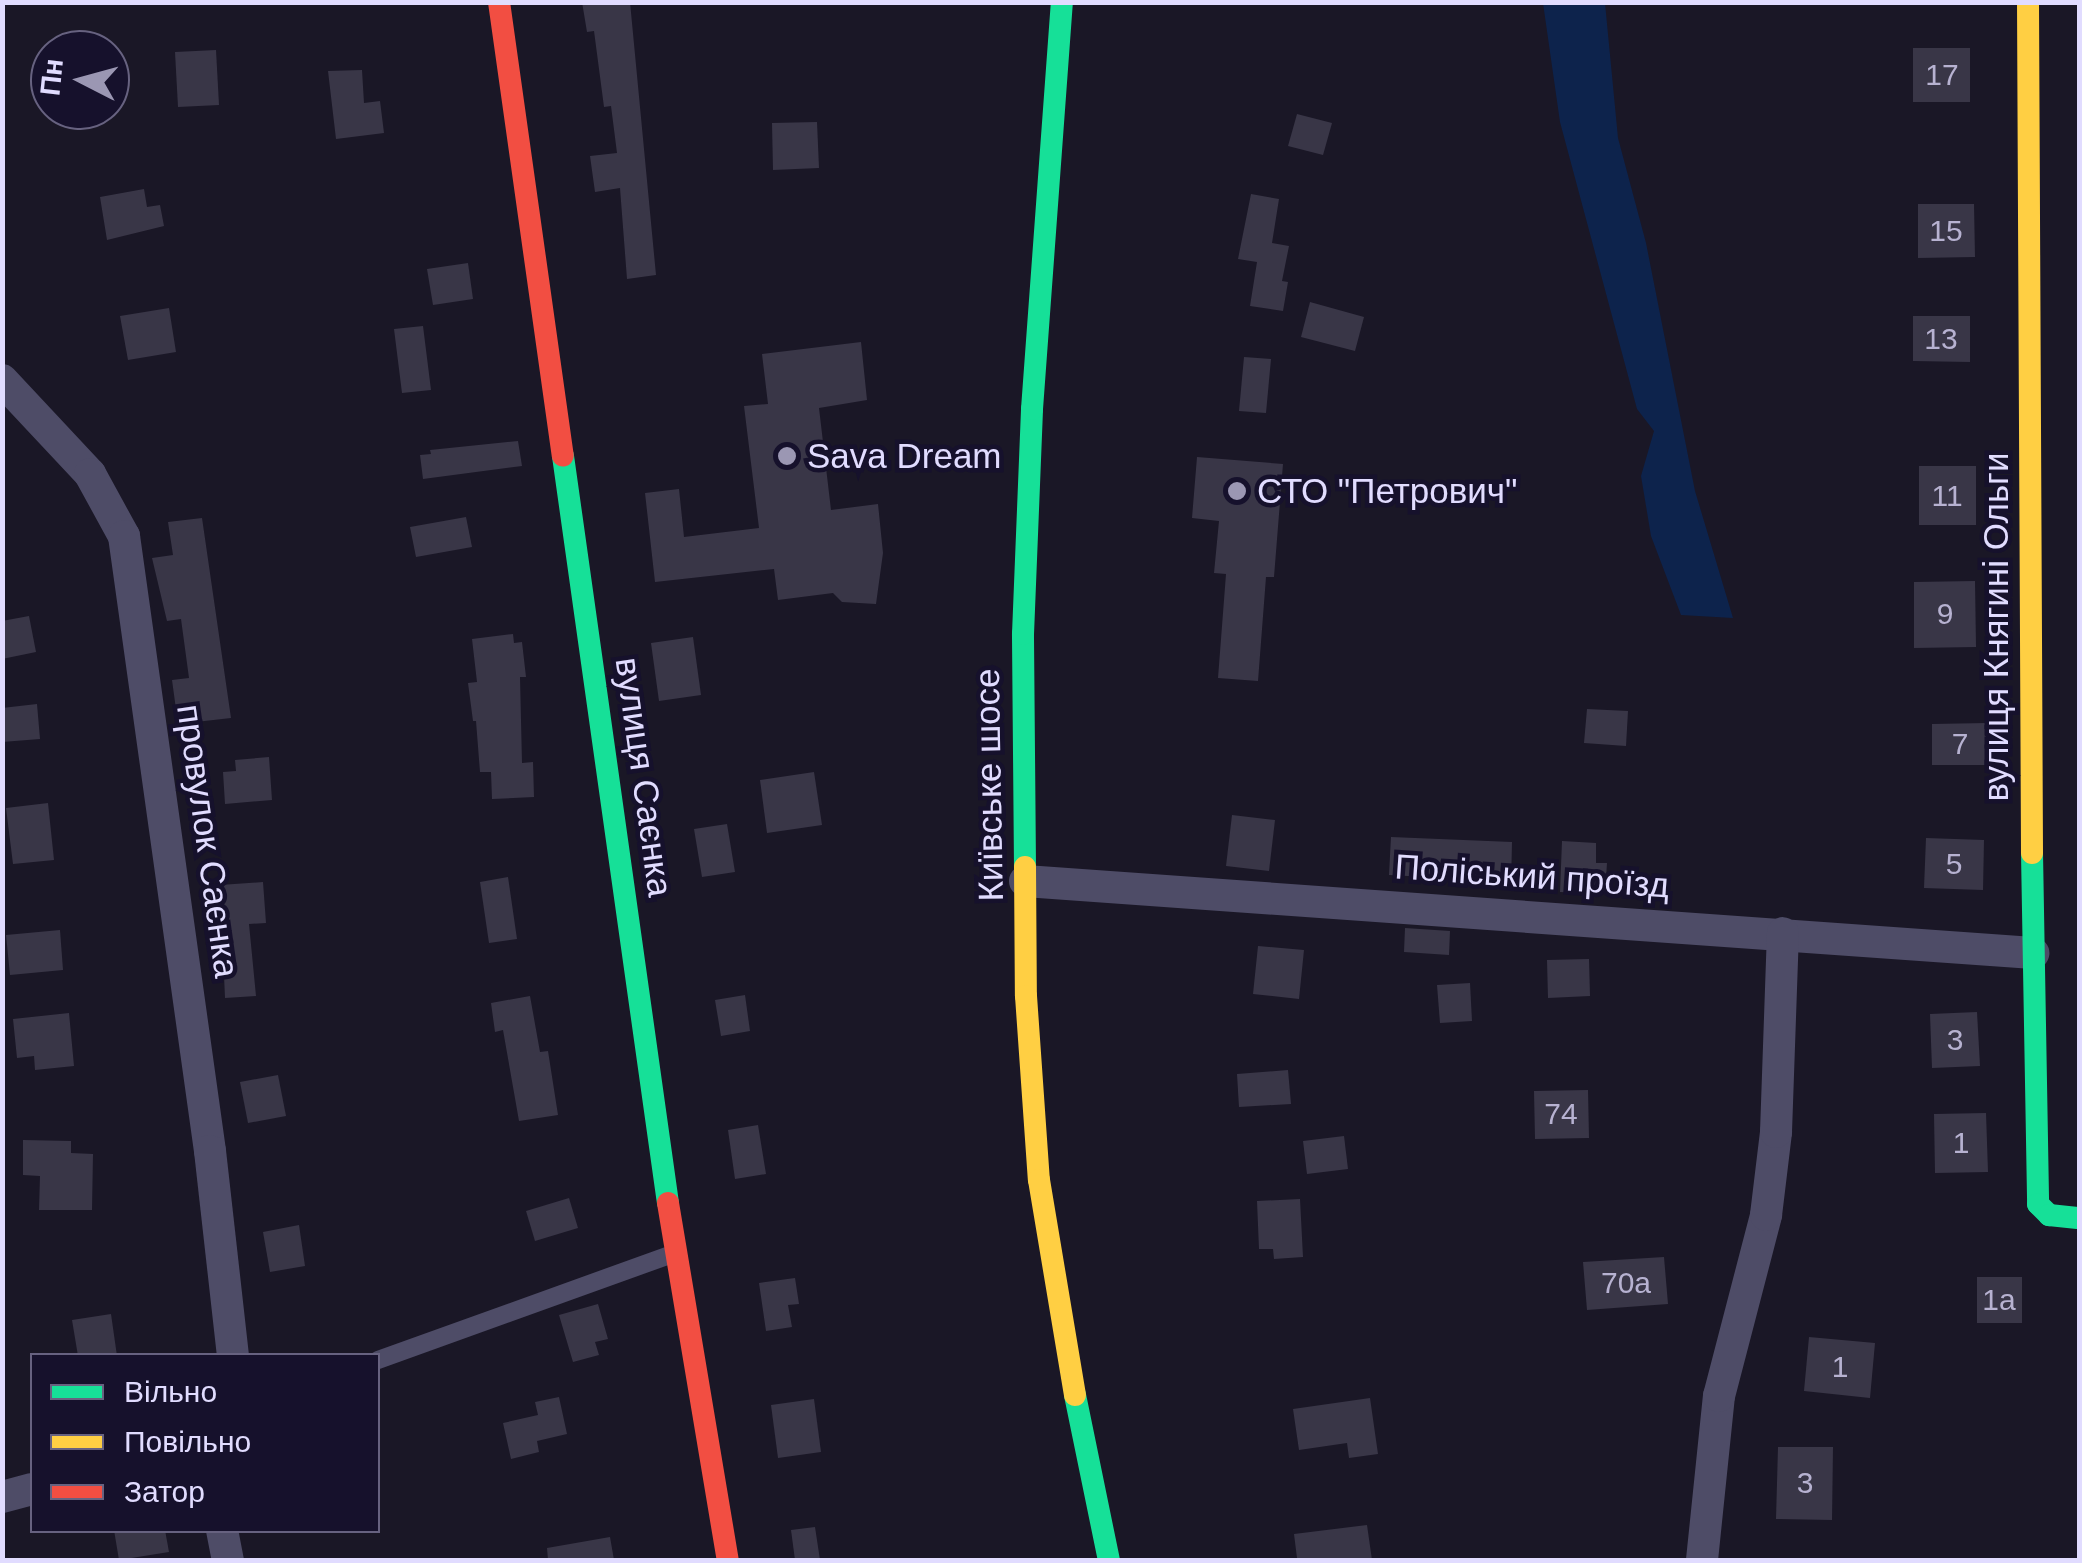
<!DOCTYPE html>
<meta charset="utf-8">
<style>
body{margin:0}
#map{position:relative;width:2082px;height:1563px;overflow:hidden;background:#1a1726;font-family:Helvetica,sans-serif}
div>[style]{position:absolute}
.water>*{inset:0;background:#0d234c}
.building>*{inset:0;background:#393647}
.lane>*{height:18px;margin:-9px;padding:0 9px;transform-origin:9px;border-radius:9px;background:#4e4c67}
.street>*{height:32px;margin:-16px;padding:0 16px;transform-origin:16px;border-radius:16px;background:#4e4c67}
.fast>*{height:22px;margin:-11px;padding:0 11px;transform-origin:11px;border-radius:11px;background:#16e098}
.slow>*{height:22px;margin:-11px;padding:0 11px;transform-origin:11px;border-radius:11px;background:#ffcf43}
.jam>*{height:22px;margin:-11px;padding:0 11px;transform-origin:11px;border-radius:11px;background:#f24e42}
.dots>*{width:28px;height:28px;translate:-50% -50%;box-sizing:border-box;border:5px solid #16112c;border-radius:50%}
span{translate:-50% -50%;white-space:nowrap;text-align:center;line-height:1.15;-webkit-text-stroke:9px #16112c;paint-order:stroke}
.number-label{font-size:30px;color:#b7b2d1}
.number-label span{-webkit-text-stroke-width:0}
.poi-label{font-size:35px;color:#e1dcff}
.left{translate:0 -50%;text-align:left}
.street-label{font-size:35px;color:#e1dcff}
.frame{position:absolute;inset:0;border:5px solid #e1dcff;pointer-events:none}
.legend{position:absolute;left:30px;top:1353px;width:350px;height:180px;box-sizing:border-box;background:#16112c;border:2px solid #676280;margin:0;padding:12px 18px;list-style:none;font-size:30px;color:#e1dcff}
.legend li{display:flex;align-items:center;gap:20px;height:50px}
.legend b{width:50px;border:2px solid #676280}
.north{position:absolute;left:30px;top:30px;width:100px;height:100px;box-sizing:border-box;background:#16112c;border:2px solid #676280;border-radius:50%;rotate:276deg;font-size:28px;font-weight:700;line-height:40px;text-align:center;color:#e1dcff}
.north::after{content:'';display:block;margin:auto;width:35px;height:45px;background:#9b97b3;clip-path:polygon(50% 0,100% 100%,50% 72%,0 100%)}
</style>
<div id="map">
<div class="water">
<div style="clip-path:polygon(1543px 3px,1605px 3px,1618px 138px,1646px 243px,1695px 491px,1733px 618px,1681px 615px,1651px 536px,1641px 476px,1654px 431px,1637px 409px,1560px 122px)"></div>
</div>
<div class="building">
<div style="clip-path:polygon(582px 2px,630px 2px,656px 275px,627px 279px,620px 188px,595px 192px,590px 156px,617px 153px,611px 106px,604px 107px,594px 31px,587px 32px)"></div>
<div style="clip-path:polygon(1913px 48px,1970px 48px,1970px 102px,1913px 102px)"></div>
<div style="clip-path:polygon(216px 50px,219px 105px,178px 107px,175px 52px)"></div>
<div style="clip-path:polygon(362px 70px,364px 103px,380px 101px,384px 133px,336px 139px,328px 71px)"></div>
<div style="clip-path:polygon(1297px 114px,1332px 123px,1323px 155px,1288px 146px)"></div>
<div style="clip-path:polygon(817px 122px,819px 168px,773px 170px,772px 123px)"></div>
<div style="clip-path:polygon(144px 189px,147px 207px,160px 205px,164px 226px,107px 240px,100px 197px)"></div>
<div style="clip-path:polygon(1251px 194px,1279px 199px,1272px 243px,1289px 246px,1282px 281px,1288px 282px,1283px 311px,1250px 306px,1257px 262px,1238px 259px)"></div>
<div style="clip-path:polygon(1918px 204px,1974px 204px,1975px 257px,1918px 258px)"></div>
<div style="clip-path:polygon(468px 263px,473px 299px,433px 305px,427px 269px)"></div>
<div style="clip-path:polygon(1310px 302px,1364px 317px,1355px 351px,1301px 337px)"></div>
<div style="clip-path:polygon(169px 308px,176px 352px,128px 360px,120px 316px)"></div>
<div style="clip-path:polygon(1913px 316px,1970px 316px,1970px 362px,1913px 361px)"></div>
<div style="clip-path:polygon(423px 326px,431px 390px,402px 393px,394px 329px)"></div>
<div style="clip-path:polygon(861px 342px,867px 400px,819px 408px,831px 510px,878px 504px,883px 553px,876px 604px,842px 602px,833px 593px,778px 600px,774px 569px,655px 582px,645px 493px,679px 489px,684px 537px,759px 528px,744px 406px,768px 404px,762px 354px)"></div>
<div style="clip-path:polygon(1244px 357px,1271px 359px,1266px 413px,1239px 411px)"></div>
<div style="clip-path:polygon(518px 441px,522px 466px,423px 479px,420px 455px,431px 454px,430px 450px)"></div>
<div style="clip-path:polygon(1197px 457px,1283px 464px,1274px 577px,1266px 577px,1258px 681px,1218px 678px,1226px 574px,1214px 573px,1219px 521px,1192px 518px)"></div>
<div style="clip-path:polygon(1919px 466px,1976px 466px,1976px 525px,1919px 525px)"></div>
<div style="clip-path:polygon(466px 517px,472px 547px,416px 557px,410px 527px)"></div>
<div style="clip-path:polygon(202px 518px,231px 718px,178px 724px,172px 680px,189px 678px,181px 619px,167px 621px,152px 558px,173px 555px,168px 522px)"></div>
<div style="clip-path:polygon(1975px 581px,1976px 647px,1914px 648px,1914px 582px)"></div>
<div style="clip-path:polygon(29px 616px,36px 652px,2px 659px,2px 621px)"></div>
<div style="clip-path:polygon(513px 634px,514px 643px,522px 642px,526px 677px,520px 677px,522px 763px,533px 762px,534px 797px,492px 799px,491px 772px,480px 772px,476px 721px,473px 721px,468px 683px,477px 682px,472px 639px)"></div>
<div style="clip-path:polygon(693px 637px,701px 695px,659px 701px,651px 643px)"></div>
<div style="clip-path:polygon(37px 704px,40px 739px,2px 742px,2px 708px)"></div>
<div style="clip-path:polygon(1587px 709px,1628px 711px,1626px 746px,1584px 743px)"></div>
<div style="clip-path:polygon(1987px 723px,1987px 765px,1932px 765px,1932px 724px)"></div>
<div style="clip-path:polygon(269px 757px,272px 800px,225px 804px,223px 772px,236px 771px,235px 760px)"></div>
<div style="clip-path:polygon(814px 772px,822px 825px,767px 833px,760px 780px)"></div>
<div style="clip-path:polygon(48px 803px,54px 860px,13px 864px,6px 808px)"></div>
<div style="clip-path:polygon(1232px 815px,1275px 820px,1269px 871px,1226px 866px)"></div>
<div style="clip-path:polygon(727px 824px,735px 872px,702px 877px,694px 829px)"></div>
<div style="clip-path:polygon(1391px 837px,1512px 842px,1511px 886px,1482px 886px,1482px 880px,1389px 875px)"></div>
<div style="clip-path:polygon(1926px 838px,1984px 840px,1983px 890px,1924px 888px)"></div>
<div style="clip-path:polygon(1562px 841px,1596px 843px,1596px 863px,1607px 863px,1605px 894px,1560px 892px)"></div>
<div style="clip-path:polygon(508px 877px,517px 939px,489px 943px,480px 882px)"></div>
<div style="clip-path:polygon(263px 882px,266px 923px,249px 924px,256px 996px,225px 998px,220px 885px)"></div>
<div style="clip-path:polygon(1405px 928px,1450px 931px,1449px 955px,1404px 952px)"></div>
<div style="clip-path:polygon(60px 930px,63px 970px,10px 975px,6px 935px)"></div>
<div style="clip-path:polygon(1258px 946px,1304px 950px,1299px 999px,1253px 994px)"></div>
<div style="clip-path:polygon(1589px 959px,1590px 996px,1548px 998px,1547px 960px)"></div>
<div style="clip-path:polygon(1470px 983px,1472px 1021px,1440px 1023px,1437px 985px)"></div>
<div style="clip-path:polygon(745px 995px,750px 1031px,721px 1036px,715px 1000px)"></div>
<div style="clip-path:polygon(530px 996px,540px 1052px,548px 1051px,558px 1115px,519px 1121px,503px 1030px,495px 1032px,491px 1003px)"></div>
<div style="clip-path:polygon(1977px 1012px,1980px 1066px,1932px 1068px,1930px 1014px)"></div>
<div style="clip-path:polygon(69px 1013px,74px 1066px,35px 1070px,34px 1056px,17px 1058px,13px 1019px)"></div>
<div style="clip-path:polygon(1288px 1070px,1291px 1104px,1239px 1107px,1237px 1074px)"></div>
<div style="clip-path:polygon(278px 1075px,286px 1116px,248px 1123px,240px 1082px)"></div>
<div style="clip-path:polygon(1588px 1090px,1589px 1138px,1535px 1139px,1534px 1091px)"></div>
<div style="clip-path:polygon(1986px 1113px,1988px 1172px,1935px 1173px,1934px 1114px)"></div>
<div style="clip-path:polygon(758px 1125px,766px 1174px,735px 1179px,728px 1130px)"></div>
<div style="clip-path:polygon(1344px 1136px,1348px 1169px,1307px 1174px,1303px 1141px)"></div>
<div style="clip-path:polygon(23px 1140px,71px 1141px,71px 1153px,93px 1154px,92px 1210px,39px 1210px,40px 1176px,23px 1175px)"></div>
<div style="clip-path:polygon(569px 1198px,578px 1228px,535px 1241px,526px 1211px)"></div>
<div style="clip-path:polygon(1300px 1199px,1303px 1257px,1274px 1259px,1273px 1249px,1259px 1249px,1257px 1201px)"></div>
<div style="clip-path:polygon(299px 1225px,305px 1266px,270px 1272px,263px 1232px)"></div>
<div style="clip-path:polygon(1664px 1257px,1668px 1304px,1587px 1310px,1583px 1262px)"></div>
<div style="clip-path:polygon(1977px 1277px,2022px 1277px,2022px 1323px,1977px 1323px)"></div>
<div style="clip-path:polygon(795px 1278px,799px 1304px,788px 1305px,792px 1327px,766px 1331px,759px 1283px)"></div>
<div style="clip-path:polygon(598px 1304px,608px 1339px,595px 1342px,599px 1355px,573px 1362px,559px 1315px)"></div>
<div style="clip-path:polygon(111px 1314px,117px 1356px,78px 1356px,72px 1320px)"></div>
<div style="clip-path:polygon(1809px 1337px,1875px 1343px,1870px 1398px,1804px 1391px)"></div>
<div style="clip-path:polygon(559px 1397px,567px 1434px,537px 1441px,539px 1452px,511px 1459px,503px 1423px,538px 1415px,535px 1402px)"></div>
<div style="clip-path:polygon(1370px 1398px,1378px 1454px,1349px 1458px,1347px 1443px,1299px 1450px,1293px 1409px)"></div>
<div style="clip-path:polygon(814px 1399px,821px 1452px,778px 1458px,771px 1405px)"></div>
<div style="clip-path:polygon(1778px 1447px,1833px 1447px,1832px 1520px,1776px 1519px)"></div>
<div style="clip-path:polygon(1367px 1525px,1372px 1560px,1297px 1558px,1294px 1534px)"></div>
<div style="clip-path:polygon(815px 1527px,820px 1560px,795px 1560px,791px 1530px)"></div>
<div style="clip-path:polygon(114px 1530px,165px 1530px,169px 1552px,119px 1560px)"></div>
<div style="clip-path:polygon(610px 1537px,614px 1560px,548px 1560px,547px 1548px)"></div>
</div>
<div class="lane">
<div style="left:378px;top:1360px;width:313px;rotate:-19.8deg"></div>
</div>
<div class="street">
<div style="left:2px;top:380px;width:129px;rotate:46.9deg"></div>
<div style="left:90px;top:474px;width:71px;rotate:61.3deg"></div>
<div style="left:124px;top:536px;width:621px;rotate:82.04deg"></div>
<div style="left:210px;top:1151px;width:206px;rotate:83.6deg"></div>
<div style="left:1025px;top:881px;width:1011px;rotate:4.09deg"></div>
<div style="left:2px;top:1497px;width:31px;rotate:-15deg"></div>
<div style="left:222px;top:1530px;width:31px;rotate:79deg"></div>
<div style="left:1702px;top:1560px;width:165px;rotate:-84.1deg"></div>
<div style="left:1719px;top:1396px;width:187px;rotate:-75.4deg"></div>
<div style="left:1766px;top:1215px;width:84px;rotate:-83.1deg"></div>
<div style="left:1776px;top:1132px;width:199px;rotate:-88deg"></div>
</div>
<div class="fast">
<div style="left:563px;top:456px;width:754px;rotate:82deg"></div>
<div style="left:2032px;top:853px;width:351px;rotate:89deg"></div>
<div style="left:2038px;top:1204px;width:16px;rotate:45deg"></div>
<div style="left:2049px;top:1215px;width:31px;rotate:6deg"></div>
<div style="left:1025px;top:867px;width:233px;rotate:-90.5deg"></div>
<div style="left:1023px;top:634px;width:225px;rotate:-87.7deg"></div>
<div style="left:1032px;top:409px;width:408px;rotate:-85.8deg"></div>
<div style="left:1075px;top:1395px;width:168px;rotate:78.4deg"></div>
</div>
<div class="slow">
<div style="left:2028px;top:2px;width:851px;rotate:89.73deg"></div>
<div style="left:1025px;top:867px;width:129px;rotate:89.6deg"></div>
<div style="left:1026px;top:996px;width:184px;rotate:86deg"></div>
<div style="left:1039px;top:1180px;width:218px;rotate:80.5deg"></div>
</div>
<div class="jam">
<div style="left:499px;top:2px;width:458px;rotate:82deg"></div>
<div style="left:668px;top:1203px;width:362px;rotate:80.5deg"></div>
</div>
<div class="dots">
<div style="left:787px;top:456px;background:#9b97b3"></div>
<div style="left:1237px;top:491px;background:#9b97b3"></div>
</div>
<div class="number-label">
<span style="left:1942px;top:75px">17</span>
<span style="left:1946px;top:231px">15</span>
<span style="left:1941px;top:339px">13</span>
<span style="left:1947px;top:496px">11</span>
<span style="left:1945px;top:614px">9</span>
<span style="left:1960px;top:744px">7</span>
<span style="left:1954px;top:864px">5</span>
<span style="left:1955px;top:1040px">3</span>
<span style="left:1561px;top:1114px">74</span>
<span style="left:1961px;top:1143px">1</span>
<span style="left:1626px;top:1283px">70а</span>
<span style="left:1999px;top:1300px">1а</span>
<span style="left:1840px;top:1367px">1</span>
<span style="left:1805px;top:1483px">3</span>
</div>
<div class="poi-label">
<span class="left" style="left:807px;top:456px">Sava Dream</span>
<span class="left" style="left:1257px;top:491px">СТО "Петрович"</span>
</div>
<div class="street-label">
<span style="left:1996px;top:627px;rotate:-90deg">вулиця Княгині Ольги</span>
<span style="left:644px;top:777px;rotate:82deg">вулиця Саєнка</span>
<span style="left:989px;top:785px;rotate:-91deg">Київське шосе</span>
<span style="left:208px;top:841px;rotate:82deg">провулок Саєнка</span>
<span style="left:1532px;top:876px;rotate:4deg">Поліський проїзд</span>
</div>
<div class="frame"></div>
<ul class="legend">
<li><b style="height:12px;background:#16e098"></b>Вільно</li>
<li><b style="height:12px;background:#ffcf43"></b>Повільно</li>
<li><b style="height:12px;background:#f24e42"></b>Затор</li>
</ul>
<div class="north">Пн</div>
</div>
